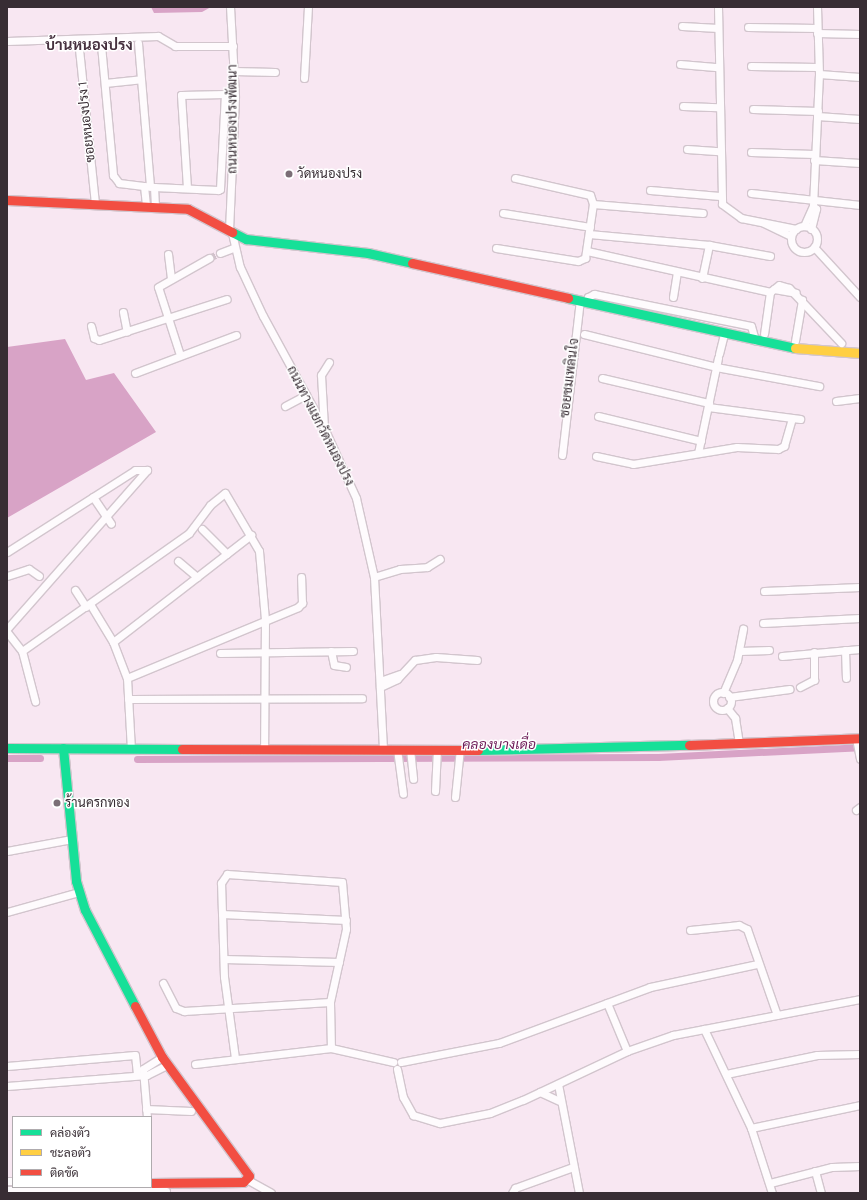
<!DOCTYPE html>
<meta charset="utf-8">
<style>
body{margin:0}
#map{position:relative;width:867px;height:1200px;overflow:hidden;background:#f8e7f2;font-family:Karla,Sarabun,sans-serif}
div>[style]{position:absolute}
.water>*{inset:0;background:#d8a3c6}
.canal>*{height:7px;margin:-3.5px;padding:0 3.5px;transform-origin:3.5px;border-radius:3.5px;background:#d8a3c6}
.street-tunnel>*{height:7px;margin-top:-3.5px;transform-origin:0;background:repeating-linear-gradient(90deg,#d2c2cc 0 7px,transparent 0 10.5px)}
.roads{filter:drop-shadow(1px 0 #d2c5cd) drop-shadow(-1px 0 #d2c5cd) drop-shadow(0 1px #d2c5cd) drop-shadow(0 -1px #d2c5cd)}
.street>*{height:7px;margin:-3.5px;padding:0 3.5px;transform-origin:3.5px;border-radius:3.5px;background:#fefbfd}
.street>.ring{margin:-3.5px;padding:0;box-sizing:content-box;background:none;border:7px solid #fefbfd;border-radius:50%}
.fast>*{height:9px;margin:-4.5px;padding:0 4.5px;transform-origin:4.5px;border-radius:4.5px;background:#16e098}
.slow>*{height:9px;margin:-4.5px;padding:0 4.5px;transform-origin:4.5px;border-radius:4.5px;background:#ffcf43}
.jam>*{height:9px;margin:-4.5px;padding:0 4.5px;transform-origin:4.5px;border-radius:4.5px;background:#f24e42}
.dots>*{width:11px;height:11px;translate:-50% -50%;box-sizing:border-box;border:2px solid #fff;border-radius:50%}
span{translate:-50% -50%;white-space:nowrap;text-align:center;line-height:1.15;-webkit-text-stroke:3px #fff;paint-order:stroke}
.street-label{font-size:13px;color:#382d34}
.poi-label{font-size:13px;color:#382d34}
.left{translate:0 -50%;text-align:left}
.water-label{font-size:14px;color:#6e1c58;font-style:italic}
.quarter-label{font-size:15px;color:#46313f;font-weight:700}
.frame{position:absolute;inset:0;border:8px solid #382d34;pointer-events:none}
.legend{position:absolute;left:12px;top:1116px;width:140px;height:72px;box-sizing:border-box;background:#fff;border:1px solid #afabae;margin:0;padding:5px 7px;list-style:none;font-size:12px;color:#382d34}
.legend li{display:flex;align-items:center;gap:8px;height:20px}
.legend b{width:20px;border:1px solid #afabae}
</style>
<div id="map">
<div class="water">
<div style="clip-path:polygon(151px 7px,211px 7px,202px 12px,154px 13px)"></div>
<div style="clip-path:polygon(65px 339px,86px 380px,114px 373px,156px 432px,7px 518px,7px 347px)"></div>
</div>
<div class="canal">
<div style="left:7px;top:758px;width:33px"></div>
<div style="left:137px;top:759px;width:521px;rotate:-0.22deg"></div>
<div style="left:658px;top:757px;width:202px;rotate:-2.8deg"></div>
</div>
<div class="street-tunnel">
<div style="left:209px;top:258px;width:12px;rotate:-24deg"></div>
</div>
<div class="roads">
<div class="street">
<div style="left:718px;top:7px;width:197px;rotate:88.8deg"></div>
<div style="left:722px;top:204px;width:24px;rotate:36deg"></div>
<div style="left:741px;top:218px;width:56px;rotate:11.3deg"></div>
<div style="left:682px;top:26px;width:36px;rotate:3deg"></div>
<div style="left:748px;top:27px;width:69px;rotate:0.8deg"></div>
<div style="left:817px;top:33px;width:43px;rotate:1.3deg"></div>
<div style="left:78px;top:39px;width:166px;rotate:84.1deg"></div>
<div style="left:7px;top:41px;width:151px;rotate:-1.9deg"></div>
<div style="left:158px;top:36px;width:20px;rotate:30deg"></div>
<div style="left:175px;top:46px;width:58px"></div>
<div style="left:138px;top:43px;width:144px;rotate:85.2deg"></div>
<div style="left:101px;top:45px;width:131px;rotate:84.7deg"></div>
<div style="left:113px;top:175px;width:10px;rotate:53deg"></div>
<div style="left:119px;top:183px;width:35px;rotate:7deg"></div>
<div style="left:154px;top:187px;width:64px;rotate:2.7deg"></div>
<div style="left:218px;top:190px;width:2px;rotate:-27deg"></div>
<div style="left:220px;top:189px;width:95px;rotate:-87deg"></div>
<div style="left:225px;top:94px;width:44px;rotate:178.7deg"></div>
<div style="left:181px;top:95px;width:93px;rotate:86.3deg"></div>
<div style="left:680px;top:64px;width:38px;rotate:5deg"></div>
<div style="left:751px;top:66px;width:66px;rotate:0.9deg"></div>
<div style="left:234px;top:71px;width:41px;rotate:1.4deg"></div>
<div style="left:819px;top:74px;width:41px;rotate:4.2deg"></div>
<div style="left:304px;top:78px;width:71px;rotate:-86.8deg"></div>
<div style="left:105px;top:83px;width:36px;rotate:-6deg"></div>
<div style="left:683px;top:106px;width:35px;rotate:2deg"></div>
<div style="left:753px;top:109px;width:65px;rotate:1.8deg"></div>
<div style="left:817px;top:116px;width:43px;rotate:4deg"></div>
<div style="left:687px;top:149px;width:32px;rotate:4deg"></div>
<div style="left:751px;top:152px;width:63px;rotate:1.8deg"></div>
<div style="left:814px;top:160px;width:46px;rotate:3.7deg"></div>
<div style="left:144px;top:186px;width:20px;rotate:84deg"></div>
<div style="left:154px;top:187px;width:19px;rotate:87deg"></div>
<div style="left:650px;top:190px;width:70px;rotate:4.9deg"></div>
<div style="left:751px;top:193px;width:110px;rotate:6.3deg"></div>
<div style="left:593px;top:204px;width:110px;rotate:4.7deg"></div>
<div style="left:503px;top:213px;width:88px;rotate:9.1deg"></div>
<div style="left:764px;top:223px;width:30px;rotate:26deg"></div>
<div style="left:804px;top:226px;width:22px;rotate:-66deg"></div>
<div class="ring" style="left:791px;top:226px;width:19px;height:19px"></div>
<div style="left:811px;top:229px;width:21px;rotate:-76deg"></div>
<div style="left:816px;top:209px;width:4px;rotate:-135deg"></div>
<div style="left:813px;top:206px;width:132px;rotate:-87.4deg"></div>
<div style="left:819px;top:74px;width:67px;rotate:-91.7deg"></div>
<div style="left:229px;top:230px;width:134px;rotate:-87.4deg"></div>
<div style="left:235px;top:96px;width:89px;rotate:-93.2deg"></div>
<div style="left:232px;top:233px;width:35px;rotate:77deg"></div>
<div style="left:240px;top:267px;width:54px;rotate:64.9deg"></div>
<div style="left:263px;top:316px;width:128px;rotate:61.4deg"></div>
<div style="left:324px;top:428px;width:77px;rotate:65.4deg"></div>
<div style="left:356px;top:498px;width:81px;rotate:77.2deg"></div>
<div style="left:374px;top:577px;width:172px;rotate:87deg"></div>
<div style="left:589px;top:234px;width:121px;rotate:5.2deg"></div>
<div style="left:709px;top:245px;width:62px;rotate:10.2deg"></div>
<div style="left:814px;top:247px;width:68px;rotate:47.4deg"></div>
<div style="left:496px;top:248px;width:83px;rotate:9deg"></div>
<div style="left:578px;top:261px;width:8px;rotate:-23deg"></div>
<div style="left:585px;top:258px;width:55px;rotate:-81.6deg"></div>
<div style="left:593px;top:204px;width:9px;rotate:-108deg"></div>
<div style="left:590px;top:195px;width:77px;rotate:-167.2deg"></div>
<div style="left:587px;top:251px;width:188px;rotate:12.6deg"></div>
<div style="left:770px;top:292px;width:42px;rotate:98.1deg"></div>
<div style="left:220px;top:253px;width:14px;rotate:-21deg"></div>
<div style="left:168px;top:254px;width:25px;rotate:83deg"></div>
<div style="left:702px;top:278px;width:34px;rotate:-78deg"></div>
<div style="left:774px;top:289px;width:22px;rotate:10deg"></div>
<div style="left:770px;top:292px;width:11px;rotate:-38deg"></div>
<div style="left:779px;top:285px;width:10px;rotate:17deg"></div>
<div style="left:789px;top:288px;width:76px;rotate:46.6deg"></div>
<div style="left:673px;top:297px;width:24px;rotate:-81deg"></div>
<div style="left:587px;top:303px;width:6px;rotate:-81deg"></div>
<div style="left:588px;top:297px;width:7px;rotate:-27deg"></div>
<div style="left:594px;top:294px;width:160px;rotate:11.5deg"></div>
<div style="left:751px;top:326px;width:15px;rotate:74deg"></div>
<div style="left:123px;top:312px;width:20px;rotate:79deg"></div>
<div style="left:91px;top:326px;width:12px;rotate:76deg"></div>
<div style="left:94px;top:338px;width:5px;rotate:22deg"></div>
<div style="left:99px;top:340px;width:134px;rotate:-17.8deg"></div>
<div style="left:584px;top:334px;width:136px;rotate:14deg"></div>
<div style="left:716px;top:367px;width:105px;rotate:10.5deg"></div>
<div style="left:795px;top:341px;width:42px;rotate:-80.3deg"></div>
<div style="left:719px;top:354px;width:21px;rotate:-76deg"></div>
<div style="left:180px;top:355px;width:71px;rotate:-107.9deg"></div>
<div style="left:158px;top:287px;width:59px;rotate:-29.6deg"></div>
<div style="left:135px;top:373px;width:108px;rotate:-20.6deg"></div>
<div style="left:602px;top:378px;width:110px;rotate:13.2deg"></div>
<div style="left:836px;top:401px;width:24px;rotate:-7deg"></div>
<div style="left:285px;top:406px;width:24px;rotate:-28deg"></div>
<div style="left:708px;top:407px;width:93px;rotate:7.4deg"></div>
<div style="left:598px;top:416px;width:106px;rotate:13.6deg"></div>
<div style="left:324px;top:427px;width:52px;rotate:-93.3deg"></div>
<div style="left:321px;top:375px;width:15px;rotate:-58deg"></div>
<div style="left:698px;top:453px;width:97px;rotate:-78.1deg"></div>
<div style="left:562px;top:455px;width:156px;rotate:-83.4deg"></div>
<div style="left:596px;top:456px;width:38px;rotate:12deg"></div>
<div style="left:633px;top:464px;width:105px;rotate:-9.3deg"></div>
<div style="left:737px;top:447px;width:41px;rotate:2.8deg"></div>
<div style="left:778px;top:449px;width:7px;rotate:-27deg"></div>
<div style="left:784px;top:446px;width:29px;rotate:-74deg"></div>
<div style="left:93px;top:497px;width:32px;rotate:56deg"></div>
<div style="left:202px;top:529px;width:35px;rotate:45deg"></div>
<div style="left:7px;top:552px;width:152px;rotate:-32.6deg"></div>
<div style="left:135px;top:470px;width:12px"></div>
<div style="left:147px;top:470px;width:212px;rotate:131.4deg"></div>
<div style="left:178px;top:561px;width:25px;rotate:40deg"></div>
<div style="left:7px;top:576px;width:23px;rotate:-18deg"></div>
<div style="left:29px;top:569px;width:12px;rotate:35deg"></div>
<div style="left:374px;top:577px;width:27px;rotate:-17deg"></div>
<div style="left:400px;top:569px;width:27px;rotate:-4deg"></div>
<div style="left:427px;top:567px;width:15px;rotate:-32deg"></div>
<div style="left:75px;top:590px;width:20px;rotate:57deg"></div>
<div style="left:764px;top:591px;width:96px;rotate:-2.4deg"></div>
<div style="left:90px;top:604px;width:44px;rotate:58.8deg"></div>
<div style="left:113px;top:642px;width:39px;rotate:69deg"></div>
<div style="left:127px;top:678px;width:71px;rotate:86.8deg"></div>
<div style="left:763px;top:623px;width:97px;rotate:-3deg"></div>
<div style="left:7px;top:632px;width:24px;rotate:52deg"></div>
<div style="left:22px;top:651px;width:52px;rotate:75.4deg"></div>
<div style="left:113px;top:642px;width:175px;rotate:-37.8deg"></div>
<div style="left:845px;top:650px;width:28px;rotate:88deg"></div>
<div style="left:22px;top:651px;width:204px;rotate:-35.2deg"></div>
<div style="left:189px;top:533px;width:35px;rotate:-53deg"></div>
<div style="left:210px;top:505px;width:19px;rotate:-39deg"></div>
<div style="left:225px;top:493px;width:67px;rotate:59.6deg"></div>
<div style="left:259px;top:551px;width:68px;rotate:85deg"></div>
<div style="left:265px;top:619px;width:131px;rotate:90.4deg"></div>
<div style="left:331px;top:651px;width:14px;rotate:78deg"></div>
<div style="left:334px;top:665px;width:12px;rotate:9deg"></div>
<div style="left:740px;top:651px;width:29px;rotate:-2deg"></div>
<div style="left:220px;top:653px;width:133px;rotate:-0.9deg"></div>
<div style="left:782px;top:656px;width:78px;rotate:-5.1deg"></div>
<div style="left:127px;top:678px;width:185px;rotate:-22.5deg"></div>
<div style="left:298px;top:607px;width:6px;rotate:-45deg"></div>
<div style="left:302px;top:603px;width:26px;rotate:-92deg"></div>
<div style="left:380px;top:681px;width:21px;rotate:-19deg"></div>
<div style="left:380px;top:687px;width:19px;rotate:-25deg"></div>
<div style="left:397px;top:679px;width:26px;rotate:-47deg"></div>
<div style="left:415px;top:660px;width:21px;rotate:-8deg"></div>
<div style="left:436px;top:657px;width:41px;rotate:4.2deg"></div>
<div style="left:800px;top:687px;width:16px;rotate:-27deg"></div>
<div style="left:814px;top:680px;width:28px;rotate:-90deg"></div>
<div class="ring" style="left:713px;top:692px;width:11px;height:11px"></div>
<div style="left:723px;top:693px;width:36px;rotate:-67deg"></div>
<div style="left:737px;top:660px;width:32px;rotate:-79deg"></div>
<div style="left:729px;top:697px;width:61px;rotate:-7.6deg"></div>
<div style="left:128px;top:699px;width:234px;rotate:-0.2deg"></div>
<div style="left:727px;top:708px;width:13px;rotate:51deg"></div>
<div style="left:735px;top:718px;width:25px;rotate:81deg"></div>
<div style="left:856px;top:738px;width:21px;rotate:79deg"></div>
<div style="left:397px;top:749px;width:45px;rotate:82.4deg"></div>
<div style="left:410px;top:749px;width:30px;rotate:84deg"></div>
<div style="left:435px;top:791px;width:42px;rotate:-87.3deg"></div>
<div style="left:455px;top:797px;width:48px;rotate:-84.1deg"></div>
<div style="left:856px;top:810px;width:5px;rotate:-37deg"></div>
<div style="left:7px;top:851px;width:66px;rotate:-10.5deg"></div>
<div style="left:7px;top:912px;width:75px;rotate:-15.5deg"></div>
<div style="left:222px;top:914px;width:124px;rotate:2.8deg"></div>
<div style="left:690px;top:930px;width:49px;rotate:-5.8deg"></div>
<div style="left:739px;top:925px;width:9px;rotate:27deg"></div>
<div style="left:747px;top:929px;width:91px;rotate:70.8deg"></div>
<div style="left:224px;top:959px;width:115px;rotate:1.5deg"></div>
<div style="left:163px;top:983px;width:28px;rotate:63deg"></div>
<div style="left:176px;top:1008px;width:9px;rotate:21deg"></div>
<div style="left:184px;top:1011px;width:146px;rotate:-3.5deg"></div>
<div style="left:607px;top:1003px;width:52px;rotate:67.4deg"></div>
<div style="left:704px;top:1029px;width:110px;rotate:64.6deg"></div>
<div style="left:751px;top:1128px;width:68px;rotate:72.1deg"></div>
<div style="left:235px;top:1058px;width:82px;rotate:-97.7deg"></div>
<div style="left:224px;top:977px;width:94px;rotate:-91.8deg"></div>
<div style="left:221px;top:883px;width:11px;rotate:-56deg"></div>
<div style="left:227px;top:874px;width:115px;rotate:4deg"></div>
<div style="left:342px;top:882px;width:47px;rotate:85.1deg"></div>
<div style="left:346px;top:929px;width:75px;rotate:102.4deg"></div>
<div style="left:330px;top:1002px;width:46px;rotate:88.8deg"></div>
<div style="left:401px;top:1062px;width:100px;rotate:-11deg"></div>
<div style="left:499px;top:1043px;width:161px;rotate:-20.3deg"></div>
<div style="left:650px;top:987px;width:109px;rotate:-12.1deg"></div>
<div style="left:195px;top:1064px;width:137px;rotate:-6.7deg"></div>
<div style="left:331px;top:1048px;width:64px;rotate:12.7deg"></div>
<div style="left:7px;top:1066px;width:128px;rotate:-4.9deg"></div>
<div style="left:135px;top:1055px;width:18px;rotate:84deg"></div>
<div style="left:397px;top:1069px;width:29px;rotate:78deg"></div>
<div style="left:403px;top:1097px;width:21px;rotate:61deg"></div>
<div style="left:413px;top:1115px;width:28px;rotate:17deg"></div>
<div style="left:440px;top:1123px;width:51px;rotate:-11.3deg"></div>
<div style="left:490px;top:1113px;width:35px;rotate:-22deg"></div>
<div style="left:523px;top:1100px;width:115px;rotate:-25.2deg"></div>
<div style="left:627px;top:1051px;width:49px;rotate:-19.2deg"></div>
<div style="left:673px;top:1035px;width:190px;rotate:-10.9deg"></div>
<div style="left:726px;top:1074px;width:93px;rotate:-11.8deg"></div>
<div style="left:817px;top:1055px;width:43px;rotate:-1.3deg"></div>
<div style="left:558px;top:1084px;width:111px;rotate:79.1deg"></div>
<div style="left:7px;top:1086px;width:140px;rotate:-4.5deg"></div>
<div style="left:147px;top:1075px;width:22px;rotate:-27deg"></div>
<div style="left:540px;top:1092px;width:21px;rotate:25deg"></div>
<div style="left:146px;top:1109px;width:45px;rotate:2.5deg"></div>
<div style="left:147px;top:1117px;width:48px;rotate:-94.8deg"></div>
<div style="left:143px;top:1069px;width:22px;rotate:-32deg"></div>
<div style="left:751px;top:1128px;width:111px;rotate:-11.9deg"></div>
<div style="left:815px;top:1171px;width:23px;rotate:75deg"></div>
<div style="left:248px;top:1180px;width:26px;rotate:29deg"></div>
<div style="left:7px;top:1181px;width:6px"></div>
<div style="left:770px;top:1183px;width:64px;rotate:-14.5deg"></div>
<div style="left:832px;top:1167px;width:28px;rotate:-2deg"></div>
<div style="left:7px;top:1190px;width:159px;rotate:0.4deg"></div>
<div style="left:512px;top:1193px;width:6px;rotate:-59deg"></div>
<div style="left:515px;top:1188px;width:62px;rotate:-19.9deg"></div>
</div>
<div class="fast">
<div style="left:232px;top:232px;width:16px;rotate:27deg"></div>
<div style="left:246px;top:239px;width:123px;rotate:6.5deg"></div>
<div style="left:368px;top:253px;width:45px;rotate:12.8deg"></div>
<div style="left:568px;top:298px;width:232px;rotate:12.4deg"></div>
<div style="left:7px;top:748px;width:175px;rotate:0.3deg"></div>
<div style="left:63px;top:748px;width:134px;rotate:84.4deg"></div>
<div style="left:76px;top:881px;width:30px;rotate:73deg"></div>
<div style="left:85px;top:910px;width:108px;rotate:62.5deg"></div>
<div style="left:478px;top:750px;width:211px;rotate:-1.4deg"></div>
</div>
<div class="slow">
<div style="left:795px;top:348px;width:65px;rotate:4.4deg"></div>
</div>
<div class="jam">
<div style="left:7px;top:200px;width:181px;rotate:2.8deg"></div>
<div style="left:188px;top:209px;width:50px;rotate:27.6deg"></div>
<div style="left:412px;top:263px;width:160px;rotate:12.6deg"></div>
<div style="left:689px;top:745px;width:171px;rotate:-2.3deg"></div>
<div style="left:182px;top:749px;width:296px;rotate:0.2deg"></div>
<div style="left:135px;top:1006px;width:58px;rotate:62.1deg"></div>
<div style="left:162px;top:1057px;width:147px;rotate:53.8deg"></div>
<div style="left:249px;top:1176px;width:8px;rotate:135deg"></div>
<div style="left:243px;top:1182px;width:92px;rotate:179.4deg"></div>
</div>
</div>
<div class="dots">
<div style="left:289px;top:174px;background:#7b6e76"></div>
<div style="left:57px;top:803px;background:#7b6e76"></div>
</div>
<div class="street-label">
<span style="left:233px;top:119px;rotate:-90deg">ถนนหนองปรงพัฒนา</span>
<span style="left:87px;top:122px;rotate:-96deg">ซอยหนองปรง 1</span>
<span style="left:570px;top:378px;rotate:-83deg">ซอยชมเพลินใจ</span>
<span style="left:320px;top:426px;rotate:63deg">ถนนทางแยกวัดหนองปรง</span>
</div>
<div class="poi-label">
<span class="left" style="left:297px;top:174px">วัดหนองปรง</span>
<span class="left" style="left:65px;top:803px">ร้านครกทอง</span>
</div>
<div class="water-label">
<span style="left:499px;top:745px">คลองบางเดื่อ</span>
</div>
<div class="quarter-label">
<span style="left:89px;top:46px">บ้านหนองปรง</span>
</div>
<div class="frame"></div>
<ul class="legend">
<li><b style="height:5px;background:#16e098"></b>คล่องตัว</li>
<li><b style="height:5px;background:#ffcf43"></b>ชะลอตัว</li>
<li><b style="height:5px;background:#f24e42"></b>ติดขัด</li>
</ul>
</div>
